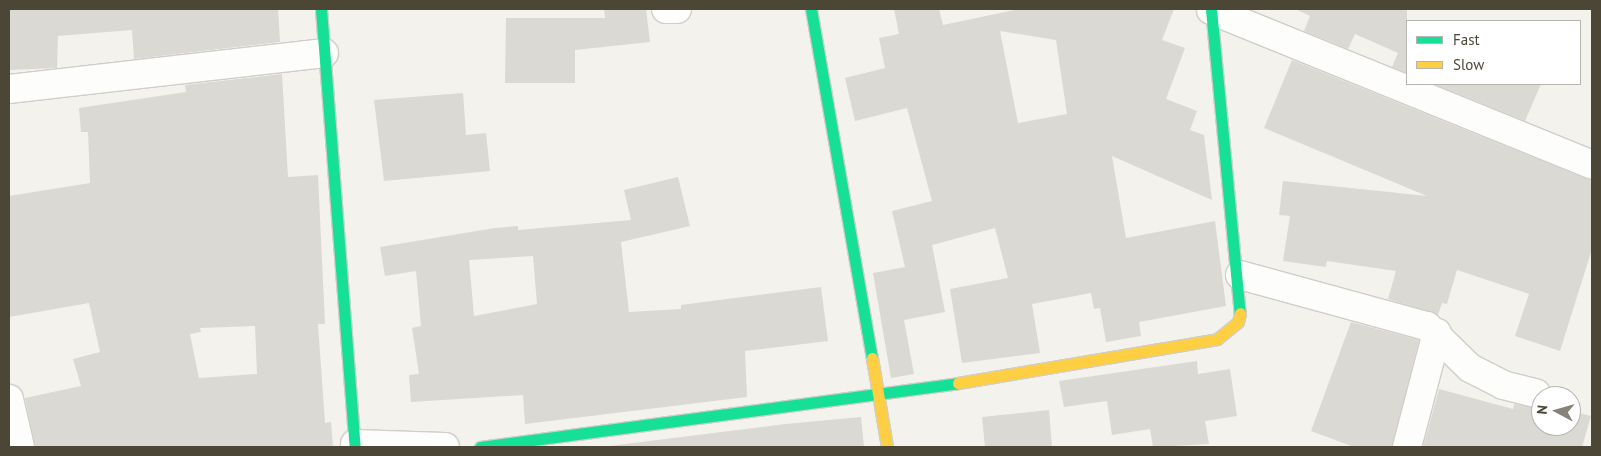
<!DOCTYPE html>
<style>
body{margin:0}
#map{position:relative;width:1601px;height:456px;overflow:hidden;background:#f3f2ed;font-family:"PT Sans",sans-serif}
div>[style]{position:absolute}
.building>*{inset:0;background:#dbd9d3}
.roads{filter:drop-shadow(1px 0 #d0cec9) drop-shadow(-1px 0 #d0cec9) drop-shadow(0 1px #d0cec9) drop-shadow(0 -1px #d0cec9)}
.street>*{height:28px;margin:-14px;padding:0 14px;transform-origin:14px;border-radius:14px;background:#fdfdfc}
.fast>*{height:11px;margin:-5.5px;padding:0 5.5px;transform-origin:5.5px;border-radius:5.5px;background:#16e098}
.slow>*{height:11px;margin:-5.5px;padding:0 5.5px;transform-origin:5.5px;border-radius:5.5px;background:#ffcf43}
span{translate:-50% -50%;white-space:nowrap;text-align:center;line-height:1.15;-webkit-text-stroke:4px #fff;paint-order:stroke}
.frame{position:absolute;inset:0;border:10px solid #4c4637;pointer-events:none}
.legend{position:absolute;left:1406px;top:20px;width:175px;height:65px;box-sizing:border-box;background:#fff;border:1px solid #b7b5af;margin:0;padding:6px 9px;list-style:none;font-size:15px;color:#4c4637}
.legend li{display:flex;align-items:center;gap:10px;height:25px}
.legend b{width:25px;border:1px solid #b7b5af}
.north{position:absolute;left:1531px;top:386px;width:50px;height:50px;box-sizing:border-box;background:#fff;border:1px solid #b7b5af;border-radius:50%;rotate:276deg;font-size:14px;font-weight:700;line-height:20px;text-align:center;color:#4c4637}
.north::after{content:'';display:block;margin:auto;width:18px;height:22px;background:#868277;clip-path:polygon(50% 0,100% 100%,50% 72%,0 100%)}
</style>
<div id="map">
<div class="building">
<div style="clip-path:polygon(9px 9px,278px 9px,280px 42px,134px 59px,132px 30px,58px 36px,57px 68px,9px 70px)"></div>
<div style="clip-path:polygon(604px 9px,646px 9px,650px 42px,575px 50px,575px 83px,505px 83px,506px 18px,605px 18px)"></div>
<div style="clip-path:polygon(evenodd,894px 9px,939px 9px,943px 25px,1019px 9px,1174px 9px,1162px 40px,1185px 48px,1166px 99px,1197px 111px,1190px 130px,1204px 135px,1212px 200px,1112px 156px,1126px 238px,1215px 221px,1226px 306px,1139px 322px,1141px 336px,1106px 342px,1100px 308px,1094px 309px,1091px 293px,1032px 304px,1040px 353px,962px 363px,950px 289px,1008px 278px,995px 228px,932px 245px,945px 312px,904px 320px,914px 374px,891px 378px,873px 273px,905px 267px,892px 211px,932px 201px,907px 108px,855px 121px,845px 78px,885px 68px,879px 38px,899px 34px,894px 9px,1000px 31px,1056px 40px,1067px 114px,1018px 123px,1000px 31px)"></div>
<div style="clip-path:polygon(1295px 9px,1407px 9px,1407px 73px,1392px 67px,1398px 53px,1355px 34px,1348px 49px,1304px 31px,1310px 16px)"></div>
<div style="clip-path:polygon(1292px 60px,1592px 181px,1592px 249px,1560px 351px,1515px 336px,1529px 294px,1457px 270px,1447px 304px,1442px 303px,1438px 315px,1388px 299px,1396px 271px,1327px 261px,1326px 267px,1283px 261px,1290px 216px,1279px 215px,1283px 181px,1427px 196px,1264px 128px)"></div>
<div style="clip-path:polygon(evenodd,282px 74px,288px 177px,318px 175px,325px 324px,318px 324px,325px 423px,331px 422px,333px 447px,35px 447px,25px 398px,81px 386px,73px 359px,100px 352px,89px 303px,9px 317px,9px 196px,90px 183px,88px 132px,81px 132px,79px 108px,186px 92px,185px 85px,282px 74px,255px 326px,257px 374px,199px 378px,190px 334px,201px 332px,200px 328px,255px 326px)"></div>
<div style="clip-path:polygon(1434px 84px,1541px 84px,1525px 121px)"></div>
<div style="clip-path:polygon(463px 93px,466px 135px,486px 133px,490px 171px,384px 181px,374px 100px)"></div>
<div style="clip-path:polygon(evenodd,678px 177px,690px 226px,621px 242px,629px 312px,681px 309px,681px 305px,821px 287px,828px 341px,745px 351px,747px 397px,525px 424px,523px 395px,411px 402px,409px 375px,419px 374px,412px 328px,421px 326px,416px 271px,385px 276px,380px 247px,495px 228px,518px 226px,518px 230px,631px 220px,624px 190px,678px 177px,533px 256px,537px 304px,474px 316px,469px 260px,533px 256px)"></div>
<div style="clip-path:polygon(1351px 322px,1419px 340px,1392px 447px,1354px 447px,1311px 431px)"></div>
<div style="clip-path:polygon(1197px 361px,1198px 374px,1230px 369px,1237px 416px,1205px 421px,1209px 444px,1153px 447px,1150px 429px,1112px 435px,1107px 401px,1064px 407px,1059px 381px)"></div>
<div style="clip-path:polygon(1439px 389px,1513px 409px,1514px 404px,1541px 408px,1541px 426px,1571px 426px,1571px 411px,1591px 416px,1582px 447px,1423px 447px)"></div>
<div style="clip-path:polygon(1049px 410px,1052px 447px,985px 447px,982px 417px)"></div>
<div style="clip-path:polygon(861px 417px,864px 447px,601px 447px,786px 424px)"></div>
</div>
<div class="roads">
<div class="street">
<div style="left:666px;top:9px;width:11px"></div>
<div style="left:1211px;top:10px;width:411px;rotate:22.1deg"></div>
<div style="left:9px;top:89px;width:317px;rotate:-6.5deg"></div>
<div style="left:1240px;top:275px;width:194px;rotate:15.3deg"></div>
<div style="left:1427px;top:326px;width:60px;rotate:44.3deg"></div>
<div style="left:1470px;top:368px;width:37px;rotate:27deg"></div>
<div style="left:1503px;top:385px;width:34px;rotate:14deg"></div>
<div style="left:9px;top:399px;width:49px;rotate:77.1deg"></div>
<div style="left:355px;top:444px;width:90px;rotate:1.9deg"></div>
<div style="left:1407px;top:447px;width:118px;rotate:-75.3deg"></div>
</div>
<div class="fast">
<div style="left:321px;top:9px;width:439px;rotate:85.6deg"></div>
<div style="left:811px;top:9px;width:354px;rotate:80.1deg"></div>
<div style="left:1211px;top:9px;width:305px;rotate:84.6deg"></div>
<div style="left:480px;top:447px;width:482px;rotate:-7.6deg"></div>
</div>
<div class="slow">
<div style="left:872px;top:358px;width:90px;rotate:80.4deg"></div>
<div style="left:958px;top:383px;width:263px;rotate:-9.6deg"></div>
<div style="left:1217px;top:339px;width:27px;rotate:-39deg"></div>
<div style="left:1238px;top:322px;width:9px;rotate:-77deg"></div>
</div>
</div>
<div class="frame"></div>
<ul class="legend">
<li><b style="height:6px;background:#16e098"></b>Fast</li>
<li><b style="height:6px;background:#ffcf43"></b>Slow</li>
</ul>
<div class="north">N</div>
</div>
